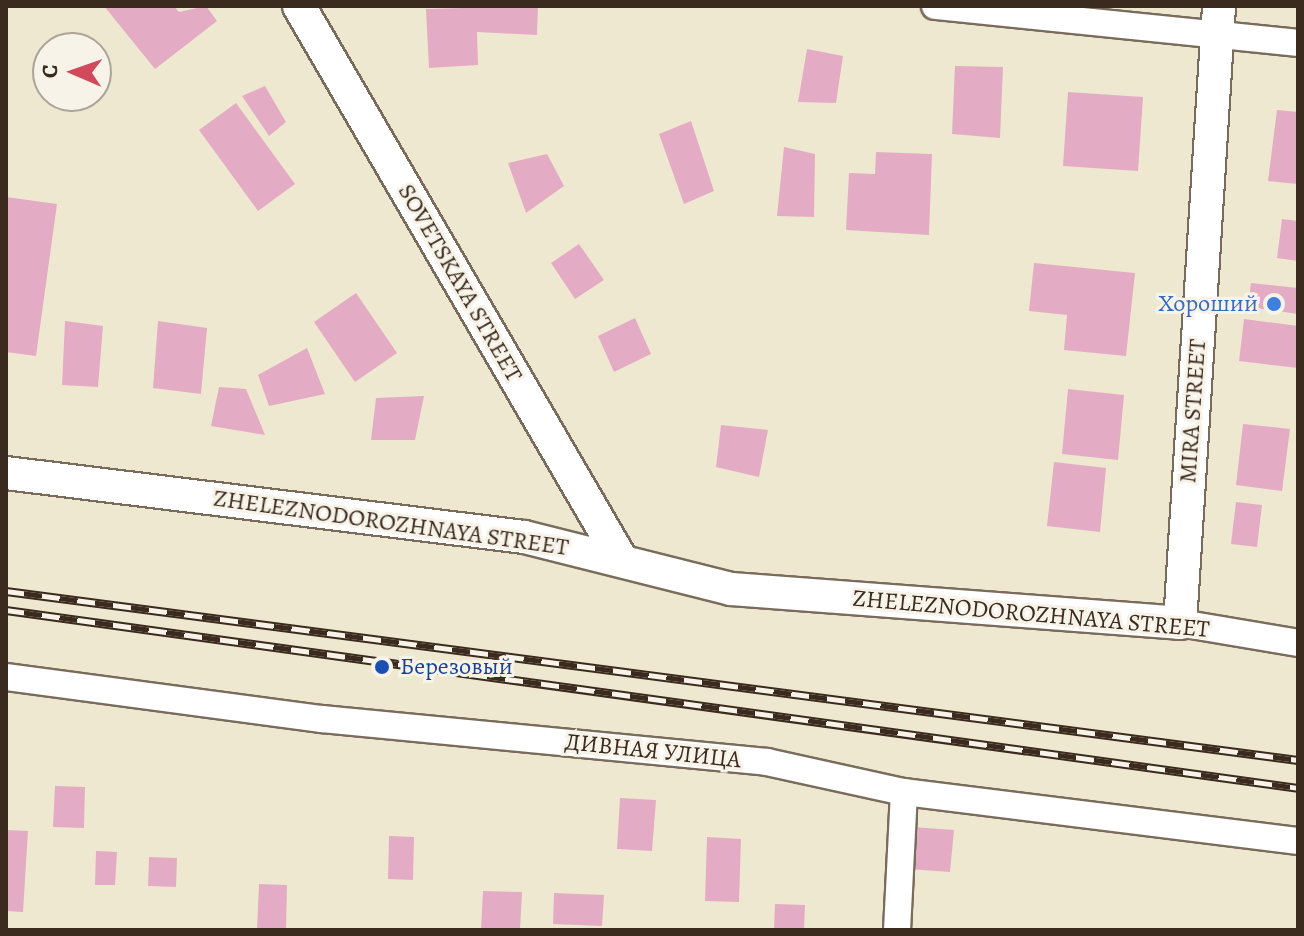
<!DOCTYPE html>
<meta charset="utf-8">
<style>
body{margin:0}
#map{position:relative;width:1304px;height:936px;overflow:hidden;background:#efe8d0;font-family:Alegreya,serif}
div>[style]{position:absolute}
.building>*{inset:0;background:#e4acc4}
.roads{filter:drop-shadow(2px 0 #7a6c5c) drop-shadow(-2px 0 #7a6c5c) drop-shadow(0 2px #7a6c5c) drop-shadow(0 -2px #7a6c5c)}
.minor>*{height:26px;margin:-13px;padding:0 13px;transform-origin:13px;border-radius:13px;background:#fff}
.tertiary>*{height:32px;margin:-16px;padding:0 16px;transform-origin:16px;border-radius:16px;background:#fff}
.rail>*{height:9px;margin-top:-4.5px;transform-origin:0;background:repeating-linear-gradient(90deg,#f7f3e8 0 18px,#3b2a1e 0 36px);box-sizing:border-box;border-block:2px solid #3b2a1e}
.dots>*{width:22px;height:22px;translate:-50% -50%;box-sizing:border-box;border:4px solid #f7f3e8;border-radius:50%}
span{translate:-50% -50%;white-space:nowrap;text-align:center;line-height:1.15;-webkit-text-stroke:6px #f7f3e8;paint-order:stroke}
.street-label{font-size:24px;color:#3b2a1e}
.shop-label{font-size:24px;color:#366cbe}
.right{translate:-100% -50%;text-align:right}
.transit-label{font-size:24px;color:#164399}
.left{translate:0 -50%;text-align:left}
.frame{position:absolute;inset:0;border:8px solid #3b2a1e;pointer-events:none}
.north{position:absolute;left:32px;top:32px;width:80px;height:80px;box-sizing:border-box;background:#f7f3e8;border:2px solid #aca397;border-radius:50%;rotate:272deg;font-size:22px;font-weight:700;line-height:32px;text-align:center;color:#3b2a1e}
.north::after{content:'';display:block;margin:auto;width:28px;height:36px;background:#d1495b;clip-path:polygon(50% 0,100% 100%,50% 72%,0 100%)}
</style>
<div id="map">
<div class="building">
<div style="clip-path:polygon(104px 6px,174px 6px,179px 12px,206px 6px,217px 21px,155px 69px)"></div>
<div style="clip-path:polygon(538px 6px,537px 35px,477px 32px,478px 65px,429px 68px,426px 9px)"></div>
<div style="clip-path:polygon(807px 49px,843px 56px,836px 103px,798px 102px)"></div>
<div style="clip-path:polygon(955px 66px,1003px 67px,1000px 138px,952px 134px)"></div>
<div style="clip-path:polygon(265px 86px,286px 122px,269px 136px,242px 96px)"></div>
<div style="clip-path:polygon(1068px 92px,1143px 97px,1138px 171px,1063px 166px)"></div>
<div style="clip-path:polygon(236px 103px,295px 184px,258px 211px,199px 130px)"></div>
<div style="clip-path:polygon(1277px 110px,1298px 112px,1297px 184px,1268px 181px)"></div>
<div style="clip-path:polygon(691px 121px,714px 191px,684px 204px,659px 134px)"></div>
<div style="clip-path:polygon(784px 147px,815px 154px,814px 217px,777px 216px)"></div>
<div style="clip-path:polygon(876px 152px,932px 154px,929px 235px,846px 230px,849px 173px,875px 174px)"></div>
<div style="clip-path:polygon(547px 154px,564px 186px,526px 213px,508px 163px)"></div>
<div style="clip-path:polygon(6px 197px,57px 204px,36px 356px,6px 352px)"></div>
<div style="clip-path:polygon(1282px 219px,1298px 221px,1298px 261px,1277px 258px)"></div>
<div style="clip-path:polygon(579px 244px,604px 280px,575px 299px,551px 263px)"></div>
<div style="clip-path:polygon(1034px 263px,1135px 273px,1126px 356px,1064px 350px,1067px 315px,1029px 311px)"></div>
<div style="clip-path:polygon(1251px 283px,1298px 288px,1298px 314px,1248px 307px)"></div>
<div style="clip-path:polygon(356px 293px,397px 353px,355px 382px,314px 322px)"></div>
<div style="clip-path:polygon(635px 318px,651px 354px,614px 372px,598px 336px)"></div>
<div style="clip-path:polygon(1244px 319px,1298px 326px,1298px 368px,1239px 361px)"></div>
<div style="clip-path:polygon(65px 321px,103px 326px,98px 387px,62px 385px)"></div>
<div style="clip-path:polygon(158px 321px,207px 328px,201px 394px,153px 388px)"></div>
<div style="clip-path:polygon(307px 348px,325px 394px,269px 406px,258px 375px)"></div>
<div style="clip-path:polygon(219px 387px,246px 389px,265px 435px,211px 426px)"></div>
<div style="clip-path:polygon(1068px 389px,1124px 395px,1118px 460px,1062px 454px)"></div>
<div style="clip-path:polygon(424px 396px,415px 440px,371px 440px,376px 398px)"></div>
<div style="clip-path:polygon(1243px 424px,1290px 429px,1282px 491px,1236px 485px)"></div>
<div style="clip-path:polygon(721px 425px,768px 430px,759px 477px,716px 467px)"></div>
<div style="clip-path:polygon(1054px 462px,1106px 468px,1100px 532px,1047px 526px)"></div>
<div style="clip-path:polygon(1236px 502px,1262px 505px,1257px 547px,1231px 544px)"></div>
<div style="clip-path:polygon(55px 786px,85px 787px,84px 828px,53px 827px)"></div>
<div style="clip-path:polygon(620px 798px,656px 800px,652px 851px,617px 849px)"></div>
<div style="clip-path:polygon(913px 827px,954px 830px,950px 872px,909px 869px)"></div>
<div style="clip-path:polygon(6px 830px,28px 831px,23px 912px,6px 911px)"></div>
<div style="clip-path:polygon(389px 836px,414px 837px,413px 880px,388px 879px)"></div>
<div style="clip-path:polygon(707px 837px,741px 839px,739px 902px,705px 901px)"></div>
<div style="clip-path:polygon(96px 851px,117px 852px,115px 885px,95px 885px)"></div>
<div style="clip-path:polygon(149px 857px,177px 858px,176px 887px,148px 886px)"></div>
<div style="clip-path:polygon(259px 884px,287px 885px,286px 930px,257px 930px)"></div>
<div style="clip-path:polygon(483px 891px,522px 892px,520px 930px,481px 930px)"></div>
<div style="clip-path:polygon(554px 893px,604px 895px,602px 926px,553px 924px)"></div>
<div style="clip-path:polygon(775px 904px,805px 905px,804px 930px,774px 930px)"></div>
</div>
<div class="roads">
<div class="minor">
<div style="left:935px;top:6px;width:365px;rotate:5.8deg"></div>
<div style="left:1180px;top:623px;width:120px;rotate:9.6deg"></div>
<div style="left:6px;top:677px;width:319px;rotate:7.6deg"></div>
<div style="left:322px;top:719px;width:447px;rotate:5.5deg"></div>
<div style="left:767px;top:762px;width:140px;rotate:12.4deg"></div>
<div style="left:904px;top:792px;width:397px;rotate:7.1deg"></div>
<div style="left:897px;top:930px;width:138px;rotate:-87.1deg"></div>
</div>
<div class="tertiary">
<div style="left:299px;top:6px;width:640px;rotate:59.79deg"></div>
<div style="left:6px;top:473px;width:522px;rotate:7.04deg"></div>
<div style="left:524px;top:537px;width:213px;rotate:14.1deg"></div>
<div style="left:731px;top:589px;width:450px;rotate:4.3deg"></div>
<div style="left:1180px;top:623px;width:618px;rotate:-86.38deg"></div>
</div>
</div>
<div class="rail">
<div style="left:6px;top:591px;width:1303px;rotate:7.45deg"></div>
<div style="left:6px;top:610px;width:1304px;rotate:7.84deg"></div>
</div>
<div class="dots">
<div style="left:1274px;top:304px;background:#3f7fe0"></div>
<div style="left:382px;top:667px;background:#1a4fb4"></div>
</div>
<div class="street-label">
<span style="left:460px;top:283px;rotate:60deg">SOVETSKAYA STREET</span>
<span style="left:1193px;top:411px;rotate:-86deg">MIRA STREET</span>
<span style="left:391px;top:523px;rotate:8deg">ZHELEZNODOROZHNAYA STREET</span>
<span style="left:1031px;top:614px;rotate:5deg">ZHELEZNODOROZHNAYA STREET</span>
<span style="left:653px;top:751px;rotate:6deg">ДИВНАЯ УЛИЦА</span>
</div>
<div class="shop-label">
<span class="right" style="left:1258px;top:304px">Хороший</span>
</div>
<div class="transit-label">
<span class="left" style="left:400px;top:667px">Березовый</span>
</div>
<div class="frame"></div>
<div class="north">С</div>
</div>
